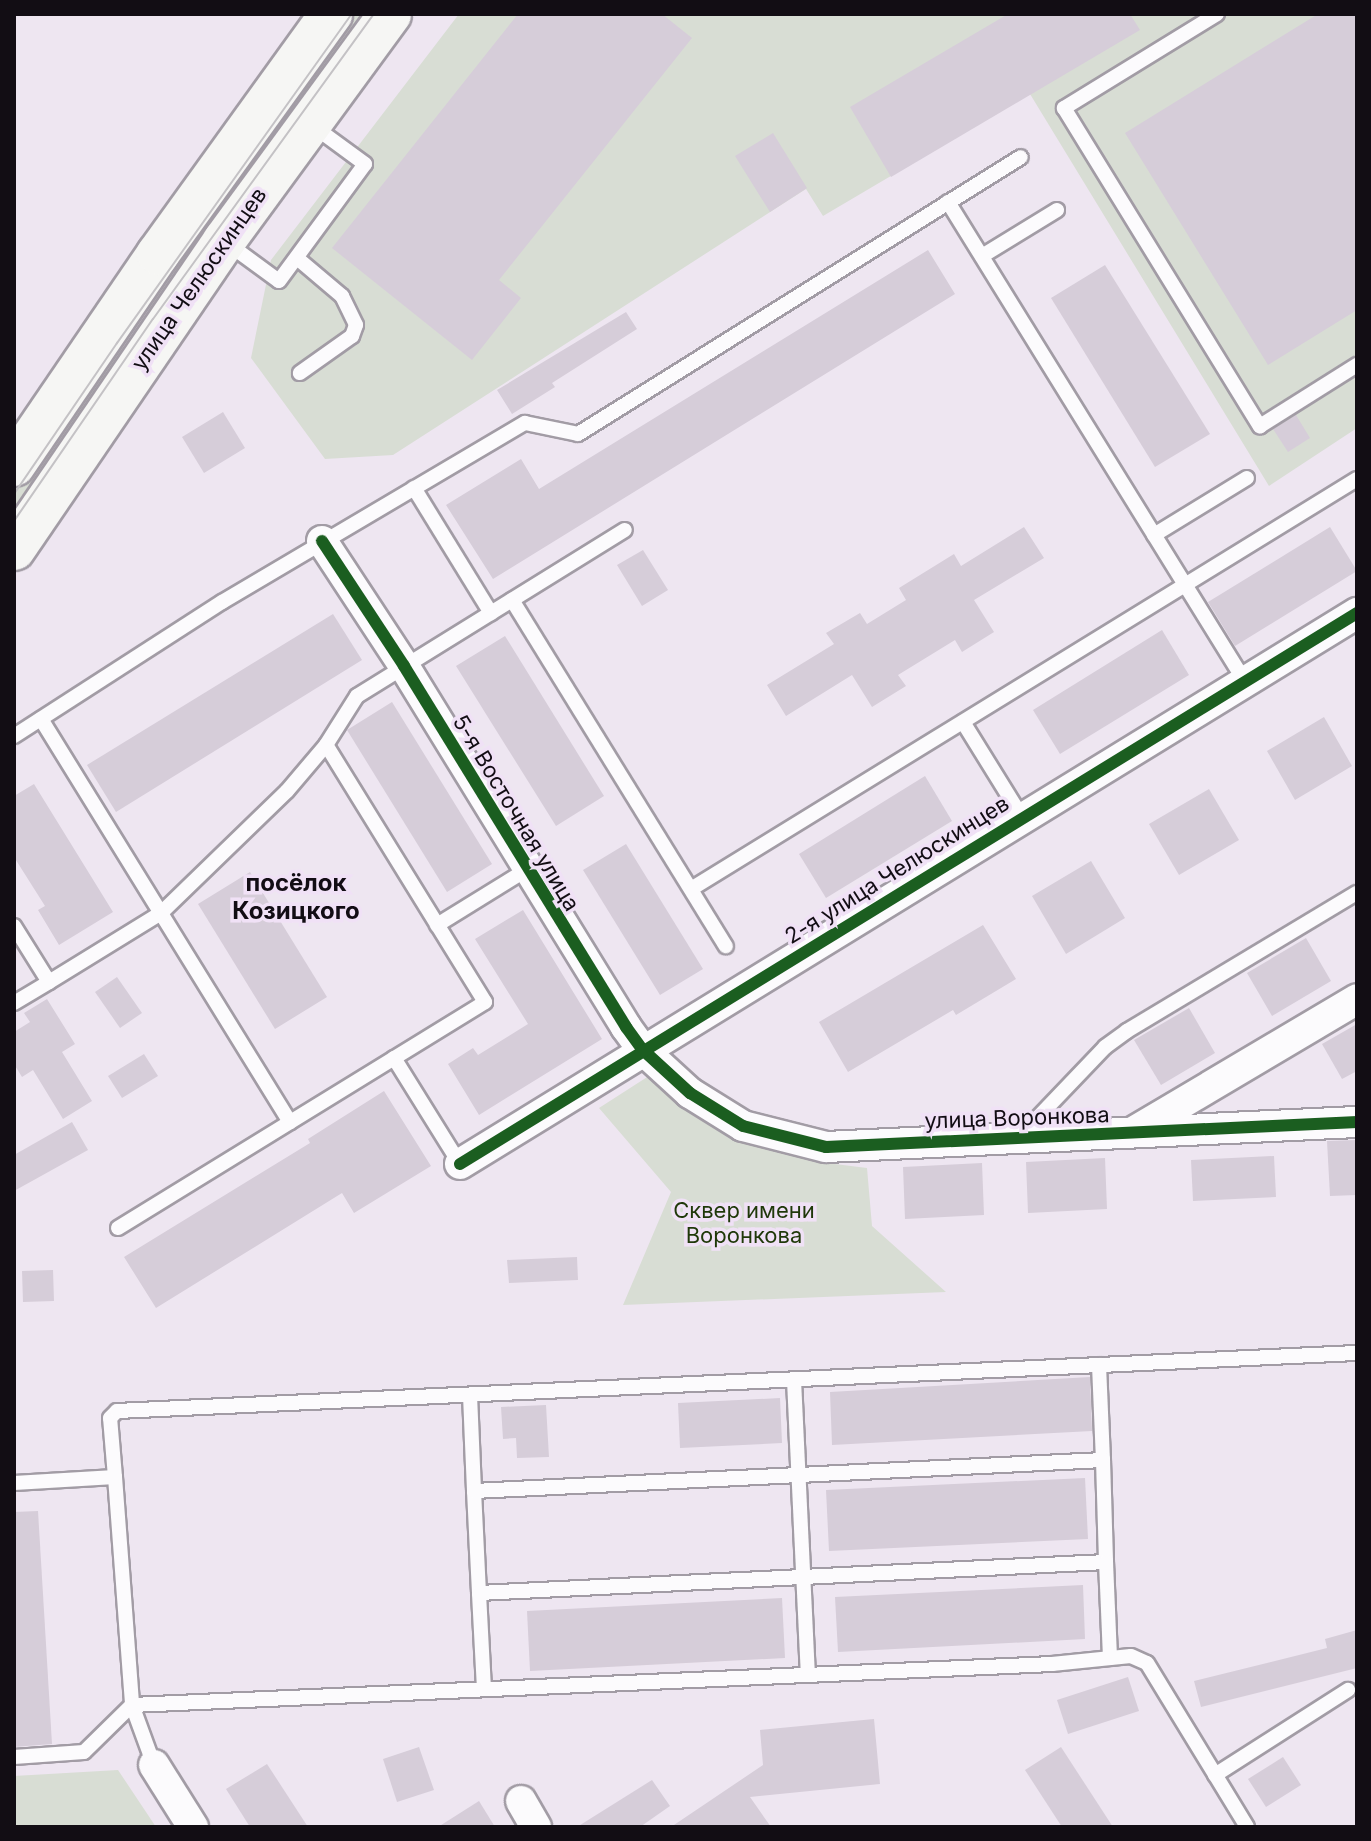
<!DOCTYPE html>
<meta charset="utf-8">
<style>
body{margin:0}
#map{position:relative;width:1371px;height:1841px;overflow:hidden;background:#eee6f1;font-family:Inter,sans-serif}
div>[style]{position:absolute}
.green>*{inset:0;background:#d8ddd4}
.building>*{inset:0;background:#d6cdd9}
.roads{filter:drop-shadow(2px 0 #a29ca5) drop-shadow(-2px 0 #a29ca5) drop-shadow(0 2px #a29ca5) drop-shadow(0 -2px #a29ca5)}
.lane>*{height:14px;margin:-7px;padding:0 7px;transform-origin:7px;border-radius:7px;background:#fcfbfd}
.street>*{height:30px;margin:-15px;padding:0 15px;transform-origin:15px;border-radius:15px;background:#fcfbfd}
.secondary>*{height:42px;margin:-21px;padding:0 21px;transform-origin:21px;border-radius:21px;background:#f6f6f4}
.tram>*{height:2px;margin:-1px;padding:0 1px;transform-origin:1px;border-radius:1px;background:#c4c2c5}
.cycleway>*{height:12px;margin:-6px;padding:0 6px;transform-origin:6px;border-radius:6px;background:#1b5e20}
span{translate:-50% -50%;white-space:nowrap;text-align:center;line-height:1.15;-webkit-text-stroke:7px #f0e1f6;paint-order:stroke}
.street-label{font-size:22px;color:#120d14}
.park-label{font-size:22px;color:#1f3809}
.neighbourhood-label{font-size:24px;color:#120d14;font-weight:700}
.frame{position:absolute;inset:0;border:16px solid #120d14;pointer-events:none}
</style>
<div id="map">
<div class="green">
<div style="clip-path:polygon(348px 14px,377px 14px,153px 311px,147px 308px,145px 297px)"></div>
<div style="clip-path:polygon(459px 14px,1357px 14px,1357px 428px,1269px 486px,1030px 94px,823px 216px,806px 189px,393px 455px,325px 459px,251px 358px,271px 260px)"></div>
<div style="clip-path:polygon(119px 345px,126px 351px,14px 526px,14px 487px,106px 352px)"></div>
<div style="clip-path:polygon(655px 1072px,738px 1137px,819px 1162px,867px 1168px,872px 1226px,946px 1292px,623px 1305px,671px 1192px,599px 1108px)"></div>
<div style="clip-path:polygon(118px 1770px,156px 1827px,14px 1827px,14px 1776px)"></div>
</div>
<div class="building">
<div style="clip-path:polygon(518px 14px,662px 14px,692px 38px,499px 280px,521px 298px,472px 360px,332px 248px)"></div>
<div style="clip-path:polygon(1008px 14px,1130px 14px,1140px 30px,891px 177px,850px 107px)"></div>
<div style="clip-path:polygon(1318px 14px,1357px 14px,1357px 310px,1268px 365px,1125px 133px)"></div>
<div style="clip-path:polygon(773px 133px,807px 188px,770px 212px,735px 156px)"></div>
<div style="clip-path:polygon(928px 250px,955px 294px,493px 579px,446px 505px,521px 459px,539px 489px)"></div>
<div style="clip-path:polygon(1105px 265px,1210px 434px,1155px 467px,1051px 298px)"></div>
<div style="clip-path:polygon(626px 312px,637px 329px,552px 383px,555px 387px,512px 414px,497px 390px)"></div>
<div style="clip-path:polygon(223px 412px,245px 448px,204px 473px,182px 437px)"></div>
<div style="clip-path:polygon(1296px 415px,1310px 438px,1288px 452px,1273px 429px)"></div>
<div style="clip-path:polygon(1024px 527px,1044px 558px,974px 600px,994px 632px,962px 652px,955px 640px,898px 675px,906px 686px,872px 707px,852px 675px,786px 716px,767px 685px,834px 644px,826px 633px,860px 613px,867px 624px,906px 600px,899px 588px,954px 554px,961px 566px)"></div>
<div style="clip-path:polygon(1330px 527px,1357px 571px,1235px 646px,1208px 602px)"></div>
<div style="clip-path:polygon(643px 550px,668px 590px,642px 606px,617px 565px)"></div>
<div style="clip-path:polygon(333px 614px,362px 660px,116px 812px,87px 765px)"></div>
<div style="clip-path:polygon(1162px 630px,1189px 675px,1060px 754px,1033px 710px)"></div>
<div style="clip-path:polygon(505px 636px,604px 796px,556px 826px,456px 666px)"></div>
<div style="clip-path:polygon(392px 702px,492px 864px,447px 892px,347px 730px)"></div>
<div style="clip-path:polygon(1324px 717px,1352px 766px,1295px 800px,1267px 751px)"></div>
<div style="clip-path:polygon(925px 776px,952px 821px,826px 898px,799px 854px)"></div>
<div style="clip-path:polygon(34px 784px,113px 912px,59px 945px,38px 910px,45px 906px,14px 857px,14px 796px)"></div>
<div style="clip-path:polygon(1209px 789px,1239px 840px,1179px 875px,1149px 824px)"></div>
<div style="clip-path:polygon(626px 844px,703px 969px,660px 995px,583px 870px)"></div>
<div style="clip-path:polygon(1091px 861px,1125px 918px,1066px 954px,1032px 896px)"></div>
<div style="clip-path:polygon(250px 872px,327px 997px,275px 1029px,198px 904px)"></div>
<div style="clip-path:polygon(523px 910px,602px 1039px,479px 1115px,448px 1064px,473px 1048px,478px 1055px,528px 1024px,475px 939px)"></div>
<div style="clip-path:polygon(983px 925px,1016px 979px,956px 1015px,953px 1010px,848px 1072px,819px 1022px)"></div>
<div style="clip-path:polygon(1306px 938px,1331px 981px,1272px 1016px,1247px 973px)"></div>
<div style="clip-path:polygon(117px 977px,142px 1013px,120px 1028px,95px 992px)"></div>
<div style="clip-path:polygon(47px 999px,75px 1044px,62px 1052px,92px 1101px,63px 1119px,33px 1070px,22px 1077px,14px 1064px,14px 1032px,30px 1022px,24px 1013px)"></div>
<div style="clip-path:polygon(1189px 1008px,1215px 1053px,1161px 1085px,1134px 1040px)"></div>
<div style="clip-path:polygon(1357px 1024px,1357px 1071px,1342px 1079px,1322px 1044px)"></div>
<div style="clip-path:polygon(144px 1054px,158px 1076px,122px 1098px,108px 1076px)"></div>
<div style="clip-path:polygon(384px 1091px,431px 1166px,354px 1213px,342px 1193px,156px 1308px,124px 1257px,310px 1143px,308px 1139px)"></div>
<div style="clip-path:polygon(72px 1122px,88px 1150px,14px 1191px,14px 1155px)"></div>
<div style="clip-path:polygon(1357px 1140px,1357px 1195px,1330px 1196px,1327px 1141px)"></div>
<div style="clip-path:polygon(1274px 1156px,1276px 1197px,1193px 1201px,1191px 1160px)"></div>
<div style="clip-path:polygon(1105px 1158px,1107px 1209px,1028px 1213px,1026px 1162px)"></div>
<div style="clip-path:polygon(982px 1163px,984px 1215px,905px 1219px,903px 1167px)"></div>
<div style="clip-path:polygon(577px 1257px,578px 1280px,509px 1283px,507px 1260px)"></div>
<div style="clip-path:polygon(53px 1270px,54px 1301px,23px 1302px,22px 1271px)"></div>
<div style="clip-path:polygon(1090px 1377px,1092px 1431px,832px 1445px,830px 1392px)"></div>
<div style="clip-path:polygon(780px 1398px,782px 1443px,680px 1448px,678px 1403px)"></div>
<div style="clip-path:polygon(546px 1405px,549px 1457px,517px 1458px,516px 1438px,503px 1439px,501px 1407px)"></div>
<div style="clip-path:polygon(1085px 1478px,1088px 1539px,829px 1551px,826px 1490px)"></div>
<div style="clip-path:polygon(38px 1511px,52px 1744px,14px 1747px,14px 1512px)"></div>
<div style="clip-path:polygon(1083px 1585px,1085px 1639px,838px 1652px,835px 1597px)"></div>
<div style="clip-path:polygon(782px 1598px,785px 1658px,530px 1671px,527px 1611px)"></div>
<div style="clip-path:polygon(1357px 1630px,1357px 1668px,1201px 1707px,1194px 1681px,1327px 1648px,1325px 1639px)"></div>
<div style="clip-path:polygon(1128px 1677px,1139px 1711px,1068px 1734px,1057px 1700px)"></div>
<div style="clip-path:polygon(874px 1719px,880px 1784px,750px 1797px,771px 1827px,671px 1827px,763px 1765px,760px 1730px)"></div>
<div style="clip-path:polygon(419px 1747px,434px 1790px,397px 1802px,383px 1759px)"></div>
<div style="clip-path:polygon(1061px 1747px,1113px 1827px,1062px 1827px,1025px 1770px)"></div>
<div style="clip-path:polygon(1283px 1757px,1301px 1785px,1266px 1807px,1248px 1779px)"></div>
<div style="clip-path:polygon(267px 1764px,308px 1827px,250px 1827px,226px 1789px)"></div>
<div style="clip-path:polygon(652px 1780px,670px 1806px,640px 1827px,577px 1827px)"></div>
<div style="clip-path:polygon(479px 1801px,495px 1827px,438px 1827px)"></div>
</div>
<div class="roads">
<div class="lane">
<div style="left:1217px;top:14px;width:180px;rotate:148.4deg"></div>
<div style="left:1064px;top:108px;width:374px;rotate:58.4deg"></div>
<div style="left:1260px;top:426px;width:115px;rotate:-32.2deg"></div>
<div style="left:948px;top:202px;width:562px;rotate:58.23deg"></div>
<div style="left:227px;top:243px;width:64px;rotate:36.2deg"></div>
<div style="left:279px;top:281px;width:145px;rotate:-53.7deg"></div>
<div style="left:365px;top:164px;width:64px;rotate:-143.8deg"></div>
<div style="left:982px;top:256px;width:88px;rotate:-31.5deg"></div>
<div style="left:297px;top:258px;width:59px;rotate:40.2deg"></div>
<div style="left:342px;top:296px;width:32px;rotate:64deg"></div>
<div style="left:356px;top:325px;width:12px;rotate:110deg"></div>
<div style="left:352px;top:336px;width:64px;rotate:144.6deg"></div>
<div style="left:414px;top:488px;width:147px;rotate:58.4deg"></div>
<div style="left:1154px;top:535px;width:109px;rotate:-31.5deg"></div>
<div style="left:512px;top:600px;width:407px;rotate:58.3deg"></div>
<div style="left:41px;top:719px;width:474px;rotate:58.3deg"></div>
<div style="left:963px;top:722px;width:112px;rotate:58.2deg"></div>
<div style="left:14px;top:736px;width:247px;rotate:-32.8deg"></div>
<div style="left:222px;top:602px;width:352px;rotate:-30.6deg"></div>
<div style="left:525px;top:423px;width:54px;rotate:11.7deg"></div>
<div style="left:578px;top:434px;width:522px;rotate:-32.02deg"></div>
<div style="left:691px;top:889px;width:782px;rotate:-31.62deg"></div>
<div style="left:437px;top:925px;width:105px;rotate:-31.7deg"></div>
<div style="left:14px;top:926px;width:66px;rotate:58deg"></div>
<div style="left:49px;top:982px;width:132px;rotate:-31.6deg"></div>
<div style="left:161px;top:913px;width:175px;rotate:-44.1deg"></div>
<div style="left:287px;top:791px;width:60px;rotate:-49.7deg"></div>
<div style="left:326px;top:745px;width:58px;rotate:-57.7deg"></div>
<div style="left:357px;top:696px;width:315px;rotate:-31.8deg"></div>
<div style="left:14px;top:1003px;width:41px;rotate:-31deg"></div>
<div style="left:394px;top:1058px;width:125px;rotate:58.1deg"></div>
<div style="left:1022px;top:1134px;width:120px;rotate:-46.3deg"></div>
<div style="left:1105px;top:1047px;width:27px;rotate:-36deg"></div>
<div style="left:1127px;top:1031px;width:268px;rotate:-31deg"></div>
<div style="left:118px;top:1228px;width:431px;rotate:-31.6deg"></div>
<div style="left:485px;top:1002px;width:302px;rotate:-121.7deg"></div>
<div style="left:1099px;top:1365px;width:95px;rotate:87.6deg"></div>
<div style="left:794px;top:1380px;width:294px;rotate:87.3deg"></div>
<div style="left:470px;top:1395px;width:96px;rotate:87.6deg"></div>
<div style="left:115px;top:1477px;width:59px;rotate:-94.8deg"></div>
<div style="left:110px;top:1418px;width:10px;rotate:-45deg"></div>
<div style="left:117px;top:1411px;width:1241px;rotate:-2.68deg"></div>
<div style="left:14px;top:1483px;width:101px;rotate:-3.4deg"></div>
<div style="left:115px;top:1477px;width:229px;rotate:85.7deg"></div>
<div style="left:132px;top:1705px;width:64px;rotate:69.9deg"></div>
<div style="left:479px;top:1593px;width:102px;rotate:-92.8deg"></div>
<div style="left:474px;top:1491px;width:630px;rotate:-2.82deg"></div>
<div style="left:1103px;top:1460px;width:102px;rotate:88.3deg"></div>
<div style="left:484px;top:1689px;width:96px;rotate:-93deg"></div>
<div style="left:479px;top:1593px;width:628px;rotate:-2.83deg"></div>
<div style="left:1106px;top:1562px;width:96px;rotate:87.6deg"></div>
<div style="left:14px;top:1757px;width:70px;rotate:-4.1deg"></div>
<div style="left:84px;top:1752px;width:67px;rotate:-44.4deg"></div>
<div style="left:132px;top:1705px;width:921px;rotate:-2.55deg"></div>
<div style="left:1052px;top:1664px;width:79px;rotate:-5.8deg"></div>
<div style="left:1131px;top:1656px;width:17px;rotate:24deg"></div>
<div style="left:1147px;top:1663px;width:192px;rotate:58.6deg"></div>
<div style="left:1215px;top:1775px;width:158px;rotate:-32.6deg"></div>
</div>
<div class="street">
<div style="left:322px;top:541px;width:149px;rotate:56.7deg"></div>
<div style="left:404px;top:666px;width:424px;rotate:58.4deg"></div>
<div style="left:626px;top:1027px;width:29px;rotate:54deg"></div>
<div style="left:643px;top:1050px;width:64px;rotate:42.5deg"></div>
<div style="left:690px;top:1093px;width:62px;rotate:31.9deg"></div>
<div style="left:743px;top:1126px;width:86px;rotate:14.2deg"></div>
<div style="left:826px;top:1147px;width:532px;rotate:-2.7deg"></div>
<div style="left:1135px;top:1131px;width:258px;rotate:-30.7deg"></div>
<div style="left:460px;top:1164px;width:1053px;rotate:-31.56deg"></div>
<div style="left:154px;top:1765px;width:73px;rotate:57.8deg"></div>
<div style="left:521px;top:1801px;width:30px;rotate:60deg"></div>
</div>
<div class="secondary">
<div style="left:14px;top:465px;width:255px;rotate:-55.7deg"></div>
<div style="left:158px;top:254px;width:296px;rotate:-54.2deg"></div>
<div style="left:14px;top:549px;width:373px;rotate:-55.7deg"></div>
<div style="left:224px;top:241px;width:281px;rotate:-53.8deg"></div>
</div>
</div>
<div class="tram">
<div style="left:14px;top:494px;width:183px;rotate:-55.7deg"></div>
<div style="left:117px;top:343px;width:404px;rotate:-54.5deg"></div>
<div style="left:14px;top:521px;width:245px;rotate:-55.5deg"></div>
<div style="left:153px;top:319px;width:377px;rotate:-54.1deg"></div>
</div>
<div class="cycleway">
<div style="left:322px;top:541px;width:149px;rotate:56.7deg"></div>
<div style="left:404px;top:666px;width:424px;rotate:58.4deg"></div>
<div style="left:626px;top:1027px;width:29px;rotate:54deg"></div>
<div style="left:643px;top:1050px;width:64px;rotate:42.5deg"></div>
<div style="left:690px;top:1093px;width:62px;rotate:31.9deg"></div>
<div style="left:743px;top:1126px;width:86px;rotate:14.2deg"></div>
<div style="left:826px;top:1147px;width:532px;rotate:-2.7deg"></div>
<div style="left:460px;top:1164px;width:1053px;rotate:-31.56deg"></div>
</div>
<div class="street-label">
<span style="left:199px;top:279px;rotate:-55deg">улица Челюскинцев</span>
<span style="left:516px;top:813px;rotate:59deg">5-я Восточная улица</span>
<span style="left:897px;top:870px;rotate:-32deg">2-я улица Челюскинцев</span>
<span style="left:1017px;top:1118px;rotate:-2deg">улица Воронкова</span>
</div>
<div class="park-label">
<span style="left:744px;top:1223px">Сквер имени<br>Воронкова</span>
</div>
<div class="neighbourhood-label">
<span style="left:296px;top:897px">посёлок<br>Козицкого</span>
</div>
<div class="frame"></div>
</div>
